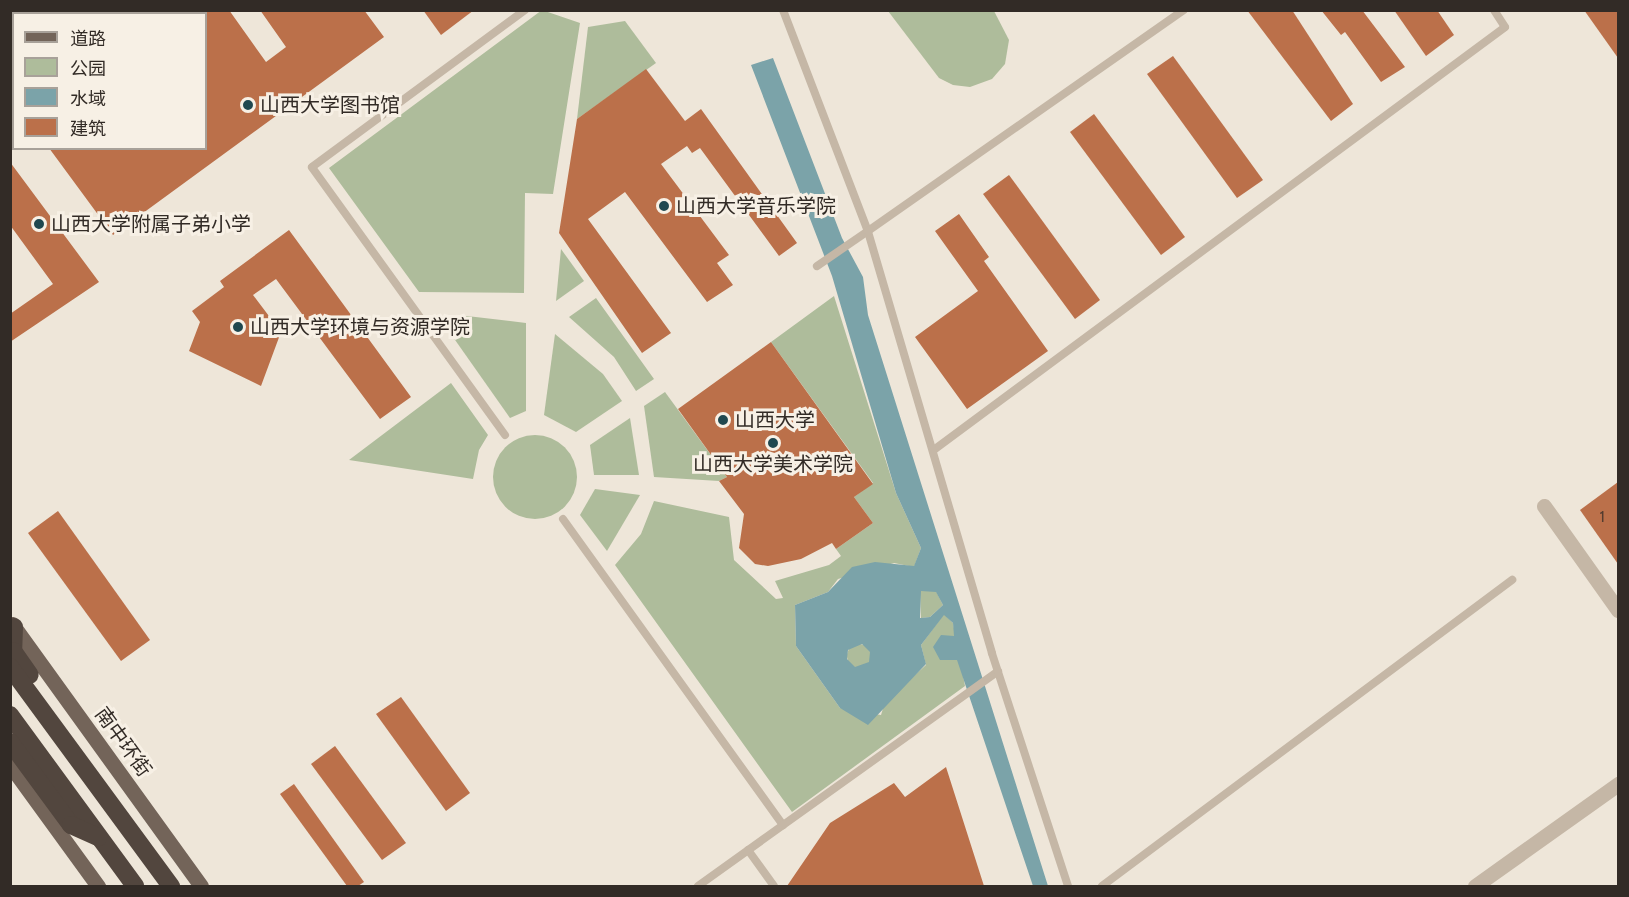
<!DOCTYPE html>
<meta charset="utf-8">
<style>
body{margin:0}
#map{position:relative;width:1629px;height:897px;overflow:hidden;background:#eee6d9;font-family:Cabin,"Noto Sans SC",sans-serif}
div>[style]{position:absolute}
.green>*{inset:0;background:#aebc9b}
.round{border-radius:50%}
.water>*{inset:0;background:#7ba3a9}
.building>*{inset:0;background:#bb704a}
.lane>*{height:8px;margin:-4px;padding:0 4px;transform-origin:4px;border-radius:4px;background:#c5b7a6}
.street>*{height:15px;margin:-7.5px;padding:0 7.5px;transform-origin:7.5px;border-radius:7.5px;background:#c5b7a6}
.primary>*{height:15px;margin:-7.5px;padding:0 7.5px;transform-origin:7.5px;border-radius:7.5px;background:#736459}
.highway>*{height:18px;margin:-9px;padding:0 9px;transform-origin:9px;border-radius:9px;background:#52463e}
.dots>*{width:16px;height:16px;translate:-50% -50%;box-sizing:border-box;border:3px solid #f7f0e5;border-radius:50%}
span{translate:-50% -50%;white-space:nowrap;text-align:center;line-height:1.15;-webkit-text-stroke:6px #f7f0e5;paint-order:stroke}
.number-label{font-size:16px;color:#543c2f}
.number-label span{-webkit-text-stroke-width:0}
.poi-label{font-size:20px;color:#322b26}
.left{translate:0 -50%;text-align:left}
.street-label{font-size:20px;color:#322b26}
.frame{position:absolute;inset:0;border:12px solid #322b26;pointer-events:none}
.legend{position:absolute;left:12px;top:12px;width:195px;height:138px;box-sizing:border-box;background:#f7f0e5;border:2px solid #a8a199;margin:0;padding:8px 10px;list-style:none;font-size:18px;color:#322b26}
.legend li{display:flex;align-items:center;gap:12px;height:30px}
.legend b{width:30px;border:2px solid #a8a199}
</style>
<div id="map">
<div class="green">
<div style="clip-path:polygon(542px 10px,580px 23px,553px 194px,525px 193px,524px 293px,419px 292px,329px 168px)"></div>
<div style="clip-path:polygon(888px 11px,994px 11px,1009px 40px,1005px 64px,992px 79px,970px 87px,953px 85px,939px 78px)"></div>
<div style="clip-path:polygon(625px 21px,656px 63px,577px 119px,588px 27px)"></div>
<div style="clip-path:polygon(561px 249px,584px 281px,556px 301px)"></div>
<div style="clip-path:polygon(834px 296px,896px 493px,921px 548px,914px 567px,894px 563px,838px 579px,828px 592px,795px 605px,796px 646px,840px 708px,881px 715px,885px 702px,926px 665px,921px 645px,944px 614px,953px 623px,965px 686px,792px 812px,615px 565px,641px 534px,654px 501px,729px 517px,734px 560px,776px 599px,783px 598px,775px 581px,829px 565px,841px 556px,836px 549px,873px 523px,854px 497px,873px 483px,771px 342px)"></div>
<div style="clip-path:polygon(596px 298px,654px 379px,636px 391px,614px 357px,569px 317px)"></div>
<div style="clip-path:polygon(467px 316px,526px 323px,526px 411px,510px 418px,441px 320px)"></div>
<div style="clip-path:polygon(555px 334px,603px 374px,622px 401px,576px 432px,544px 415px)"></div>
<div style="clip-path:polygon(451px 383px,488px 435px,479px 450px,473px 479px,349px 460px)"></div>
<div style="clip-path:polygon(665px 392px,727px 477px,719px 481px,654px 477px,644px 406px)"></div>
<div style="clip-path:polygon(630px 418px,639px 475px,594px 475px,590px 445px)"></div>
<div class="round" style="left:493px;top:435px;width:84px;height:84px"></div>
<div style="clip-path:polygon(595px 489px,640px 495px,607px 551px,580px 515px)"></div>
<div style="clip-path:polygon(920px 591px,936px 591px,943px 605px,930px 617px,921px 618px)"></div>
<div class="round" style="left:847px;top:644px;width:24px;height:24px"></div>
</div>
<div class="water">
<div style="clip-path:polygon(evenodd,773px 58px,842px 238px,863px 277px,868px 315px,1048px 886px,1033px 886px,957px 660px,940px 660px,933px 647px,941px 635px,954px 636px,953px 623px,944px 615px,921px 645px,926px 664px,868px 725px,840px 708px,796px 646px,795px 605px,828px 592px,852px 567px,875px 562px,914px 566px,921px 548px,896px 493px,832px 276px,751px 65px,773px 58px,921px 591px,936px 592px,943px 605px,930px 617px,920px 618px,921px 591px,773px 58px,862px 644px,870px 652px,869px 662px,855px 667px,847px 659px,848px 650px,862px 644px)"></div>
</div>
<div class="building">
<div style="clip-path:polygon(206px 10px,229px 10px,266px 62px,286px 47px,260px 10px,364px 10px,384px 37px,113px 235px,49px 148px,206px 148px)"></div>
<div style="clip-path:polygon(423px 10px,474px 10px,441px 35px)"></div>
<div style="clip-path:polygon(1247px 10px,1292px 10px,1353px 104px,1331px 121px)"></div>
<div style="clip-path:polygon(1321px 10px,1362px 10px,1405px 67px,1381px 82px,1345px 32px,1341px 35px)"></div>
<div style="clip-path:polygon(1394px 10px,1437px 10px,1454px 35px,1426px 56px)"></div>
<div style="clip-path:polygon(1584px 10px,1618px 10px,1618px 58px)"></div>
<div style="clip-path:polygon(1173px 56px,1263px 180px,1237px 198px,1147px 74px)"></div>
<div style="clip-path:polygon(646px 69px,685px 121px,701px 109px,797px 243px,779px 256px,700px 148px,692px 153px,687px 146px,661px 164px,729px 255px,717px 263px,733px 285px,707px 302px,625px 192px,588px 219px,671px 333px,642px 353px,559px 233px,577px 119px)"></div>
<div style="clip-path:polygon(1094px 114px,1185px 237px,1161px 255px,1070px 132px)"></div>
<div style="clip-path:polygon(10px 162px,99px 282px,10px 342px,10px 314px,53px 284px,10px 225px)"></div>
<div style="clip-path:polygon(1009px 175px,1100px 300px,1075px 319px,983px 194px)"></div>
<div style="clip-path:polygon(959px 214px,989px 257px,984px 261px,1048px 351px,967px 409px,915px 337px,978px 291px,935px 231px)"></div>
<div style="clip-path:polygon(289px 230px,411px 397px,380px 419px,276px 279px,253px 295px,281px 332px,261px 386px,189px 351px,200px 322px,192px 311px,224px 287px,220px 281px)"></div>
<div style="clip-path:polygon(771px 342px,873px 484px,854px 497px,873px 523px,836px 549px,832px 543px,801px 559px,768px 566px,755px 564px,739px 548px,744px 514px,719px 481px,727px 477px,678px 409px)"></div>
<div style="clip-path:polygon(1618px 482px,1618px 564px,1580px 510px)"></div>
<div style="clip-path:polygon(58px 511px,150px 640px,121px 661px,28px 533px)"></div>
<div style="clip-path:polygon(401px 697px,470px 793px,446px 811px,376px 714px)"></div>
<div style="clip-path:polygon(335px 746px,406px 843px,382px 860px,311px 764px)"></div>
<div style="clip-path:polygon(946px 767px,984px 886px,787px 886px,830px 823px,894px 783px,905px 797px)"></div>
<div style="clip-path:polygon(294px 784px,364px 882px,358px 886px,347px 886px,280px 794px)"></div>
</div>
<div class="lane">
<div style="left:783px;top:10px;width:237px;rotate:69deg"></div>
<div style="left:868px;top:231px;width:62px;rotate:145.5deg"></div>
<div style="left:505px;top:435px;width:330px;rotate:-125.8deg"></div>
<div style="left:312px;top:167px;width:265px;rotate:-36.4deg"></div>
<div style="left:935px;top:449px;width:709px;rotate:-36.51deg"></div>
<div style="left:1505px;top:27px;width:20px;rotate:-123deg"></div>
<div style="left:563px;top:519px;width:377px;rotate:54.3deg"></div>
<div style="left:748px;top:850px;width:44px;rotate:54.2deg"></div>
<div style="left:698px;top:886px;width:369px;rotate:-35.6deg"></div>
<div style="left:1068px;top:886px;width:245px;rotate:-108.1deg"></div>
<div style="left:992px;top:653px;width:440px;rotate:-106.4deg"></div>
<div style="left:868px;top:231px;width:386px;rotate:-35deg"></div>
<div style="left:1102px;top:886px;width:512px;rotate:-36.74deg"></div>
</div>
<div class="street">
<div style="left:1544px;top:506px;width:128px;rotate:54.6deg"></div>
<div style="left:1475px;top:886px;width:176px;rotate:-35.5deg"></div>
</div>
<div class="primary">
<div style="left:12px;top:624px;width:323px;rotate:54.2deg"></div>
<div style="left:10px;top:765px;width:150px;rotate:54deg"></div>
</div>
<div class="highway">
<div style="left:14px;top:627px;width:24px;rotate:92deg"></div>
<div style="left:13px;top:651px;width:29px;rotate:55deg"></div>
<div style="left:10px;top:667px;width:272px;rotate:53.7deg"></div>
<div style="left:10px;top:715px;width:212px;rotate:53.8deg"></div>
<div style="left:10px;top:742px;width:103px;rotate:53.7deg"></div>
<div style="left:71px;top:825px;width:30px;rotate:24deg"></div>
</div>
<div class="dots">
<div style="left:248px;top:105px;background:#20484f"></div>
<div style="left:664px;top:206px;background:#20484f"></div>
<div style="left:39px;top:224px;background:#20484f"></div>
<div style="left:238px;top:327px;background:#20484f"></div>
<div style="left:723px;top:420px;background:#20484f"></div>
<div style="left:773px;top:443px;background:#20484f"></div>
</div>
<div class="number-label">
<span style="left:1602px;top:517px">1</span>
</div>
<div class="poi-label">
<span class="left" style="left:260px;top:105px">山西大学图书馆</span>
<span class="left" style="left:676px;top:206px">山西大学音乐学院</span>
<span class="left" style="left:51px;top:224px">山西大学附属子弟小学</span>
<span class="left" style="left:250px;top:327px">山西大学环境与资源学院</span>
<span class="left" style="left:735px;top:420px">山西大学</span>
<span style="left:773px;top:464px">山西大学美术学院</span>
</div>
<div class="street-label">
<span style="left:123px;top:742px;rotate:54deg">南中环街</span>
</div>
<div class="frame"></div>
<ul class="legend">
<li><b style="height:8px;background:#736459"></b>道路</li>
<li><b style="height:16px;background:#aebc9b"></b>公园</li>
<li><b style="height:16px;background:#7ba3a9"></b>水域</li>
<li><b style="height:16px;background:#bb704a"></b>建筑</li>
</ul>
</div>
